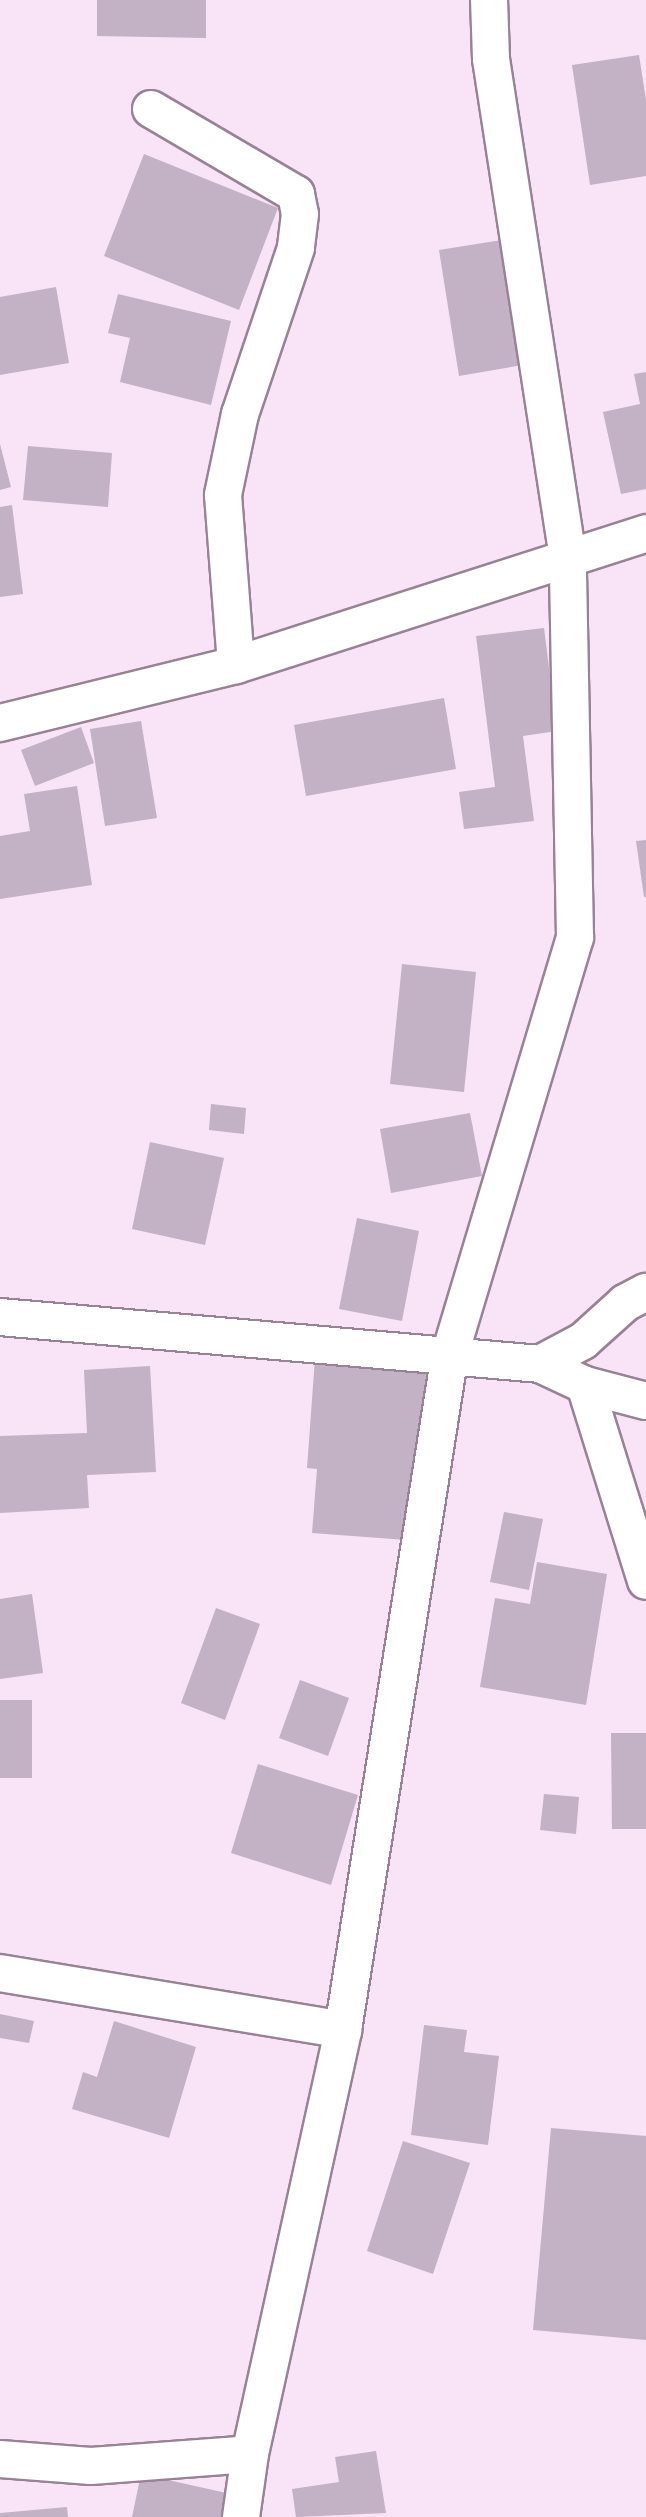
<!DOCTYPE html>
<style>
body{margin:0}
#map{position:relative;width:646px;height:2517px;overflow:hidden;background:#f9e3f7;font-family:"PT Sans Narrow",sans-serif}
div>[style]{position:absolute}
.building>*{inset:0;background:#c3b1c6}
.roads{filter:drop-shadow(2px 0 #978395) drop-shadow(-2px 0 #978395) drop-shadow(0 2px #978395) drop-shadow(0 -2px #978395)}
.minor>*{height:36px;margin:-18px;padding:0 18px;transform-origin:18px;border-radius:18px;background:#fff}
span{translate:-50% -50%;white-space:nowrap;text-align:center;line-height:1.15;-webkit-text-stroke:6px #fff;paint-order:stroke}
</style>
<div id="map">
<div class="building">
<div style="clip-path:polygon(97px 0,206px 0,206px 38px,97px 36px)"></div>
<div style="clip-path:polygon(639px 55px,646px 100px,646px 176px,590px 185px,572px 65px)"></div>
<div style="clip-path:polygon(144px 154px,278px 208px,239px 310px,104px 256px)"></div>
<div style="clip-path:polygon(508px 239px,529px 364px,459px 376px,439px 250px)"></div>
<div style="clip-path:polygon(56px 287px,69px 363px,0 375px,0 297px)"></div>
<div style="clip-path:polygon(118px 294px,231px 321px,211px 405px,120px 382px,130px 338px,108px 333px)"></div>
<div style="clip-path:polygon(646px 372px,646px 489px,621px 494px,603px 412px,640px 404px,634px 374px)"></div>
<div style="clip-path:polygon(0 444px,11px 487px,0 490px)"></div>
<div style="clip-path:polygon(28px 446px,112px 453px,108px 507px,23px 500px)"></div>
<div style="clip-path:polygon(12px 505px,23px 594px,0 597px,0 507px)"></div>
<div style="clip-path:polygon(544px 628px,557px 731px,523px 736px,534px 821px,464px 829px,459px 792px,495px 787px,476px 636px)"></div>
<div style="clip-path:polygon(444px 698px,456px 769px,306px 796px,294px 725px)"></div>
<div style="clip-path:polygon(141px 721px,157px 818px,105px 826px,90px 729px)"></div>
<div style="clip-path:polygon(81px 727px,94px 763px,35px 786px,21px 750px)"></div>
<div style="clip-path:polygon(77px 786px,92px 885px,0 899px,0 836px,30px 831px,24px 794px)"></div>
<div style="clip-path:polygon(646px 840px,646px 897px,644px 897px,636px 841px)"></div>
<div style="clip-path:polygon(402px 964px,476px 972px,464px 1092px,390px 1084px)"></div>
<div style="clip-path:polygon(211px 1104px,246px 1108px,244px 1134px,209px 1130px)"></div>
<div style="clip-path:polygon(470px 1113px,482px 1176px,391px 1193px,380px 1129px)"></div>
<div style="clip-path:polygon(150px 1142px,224px 1158px,205px 1245px,132px 1229px)"></div>
<div style="clip-path:polygon(357px 1218px,419px 1231px,402px 1321px,339px 1309px)"></div>
<div style="clip-path:polygon(315px 1358px,431px 1367px,423px 1469px,412px 1468px,406px 1540px,312px 1533px,317px 1469px,307px 1468px)"></div>
<div style="clip-path:polygon(150px 1366px,156px 1472px,87px 1475px,89px 1508px,0 1513px,0 1436px,87px 1433px,84px 1370px)"></div>
<div style="clip-path:polygon(504px 1512px,543px 1519px,529px 1590px,490px 1582px)"></div>
<div style="clip-path:polygon(537px 1562px,607px 1574px,586px 1705px,480px 1687px,495px 1598px,530px 1604px)"></div>
<div style="clip-path:polygon(32px 1594px,43px 1673px,0 1679px,0 1599px)"></div>
<div style="clip-path:polygon(216px 1608px,260px 1624px,225px 1720px,181px 1703px)"></div>
<div style="clip-path:polygon(300px 1680px,349px 1698px,328px 1756px,279px 1738px)"></div>
<div style="clip-path:polygon(0 1700px,32px 1700px,32px 1778px,0 1778px)"></div>
<div style="clip-path:polygon(611px 1733px,646px 1733px,646px 1829px,612px 1829px)"></div>
<div style="clip-path:polygon(258px 1764px,358px 1795px,331px 1885px,231px 1853px)"></div>
<div style="clip-path:polygon(544px 1794px,579px 1797px,576px 1834px,540px 1830px)"></div>
<div style="clip-path:polygon(0 2014px,34px 2021px,29px 2043px,0 2038px)"></div>
<div style="clip-path:polygon(114px 2021px,196px 2047px,169px 2138px,72px 2109px,83px 2072px,97px 2077px)"></div>
<div style="clip-path:polygon(424px 2025px,467px 2030px,464px 2052px,499px 2056px,488px 2145px,411px 2135px)"></div>
<div style="clip-path:polygon(551px 2128px,646px 2136px,646px 2340px,533px 2330px)"></div>
<div style="clip-path:polygon(403px 2141px,470px 2163px,433px 2274px,367px 2251px)"></div>
<div style="clip-path:polygon(376px 2451px,386px 2513px,296px 2517px,292px 2489px,339px 2482px,335px 2457px)"></div>
<div style="clip-path:polygon(141px 2474px,231px 2494px,226px 2517px,132px 2517px)"></div>
<div style="clip-path:polygon(67px 2507px,68px 2517px,0 2517px,0 2513px)"></div>
</div>
<div class="roads">
<div class="minor">
<div style="left:151px;top:109px;width:168px;rotate:30.4deg"></div>
<div style="left:296px;top:194px;width:20px;rotate:79deg"></div>
<div style="left:300px;top:214px;width:34px;rotate:97deg"></div>
<div style="left:296px;top:248px;width:175px;rotate:108.6deg"></div>
<div style="left:240px;top:414px;width:83px;rotate:101.9deg"></div>
<div style="left:223px;top:495px;width:170px;rotate:85.6deg"></div>
<div style="left:0;top:723px;width:243px;rotate:-13.8deg"></div>
<div style="left:236px;top:665px;width:431px;rotate:-17.8deg"></div>
<div style="left:0;top:1317px;width:542px;rotate:4.97deg"></div>
<div style="left:540px;top:1364px;width:50px;rotate:25deg"></div>
<div style="left:585px;top:1385px;width:63px;rotate:14.7deg"></div>
<div style="left:540px;top:1364px;width:49px;rotate:-28.1deg"></div>
<div style="left:583px;top:1341px;width:57px;rotate:-42.1deg"></div>
<div style="left:625px;top:1303px;width:24px;rotate:-28deg"></div>
<div style="left:585px;top:1385px;width:205px;rotate:72.7deg"></div>
<div style="left:0;top:1973px;width:348px;rotate:9.4deg"></div>
<div style="left:0;top:2459px;width:91px;rotate:4.4deg"></div>
<div style="left:91px;top:2466px;width:159px;rotate:-4.3deg"></div>
<div style="left:241px;top:2517px;width:64px;rotate:-81.9deg"></div>
<div style="left:250px;top:2454px;width:434px;rotate:-77.6deg"></div>
<div style="left:343px;top:2030px;width:684px;rotate:-81.01deg"></div>
<div style="left:450px;top:1354px;width:435px;rotate:-73.3deg"></div>
<div style="left:575px;top:937px;width:379px;rotate:-91.1deg"></div>
<div style="left:568px;top:558px;width:505px;rotate:-98.77deg"></div>
<div style="left:491px;top:59px;width:59px;rotate:-91.9deg"></div>
</div>
</div>
</div>
